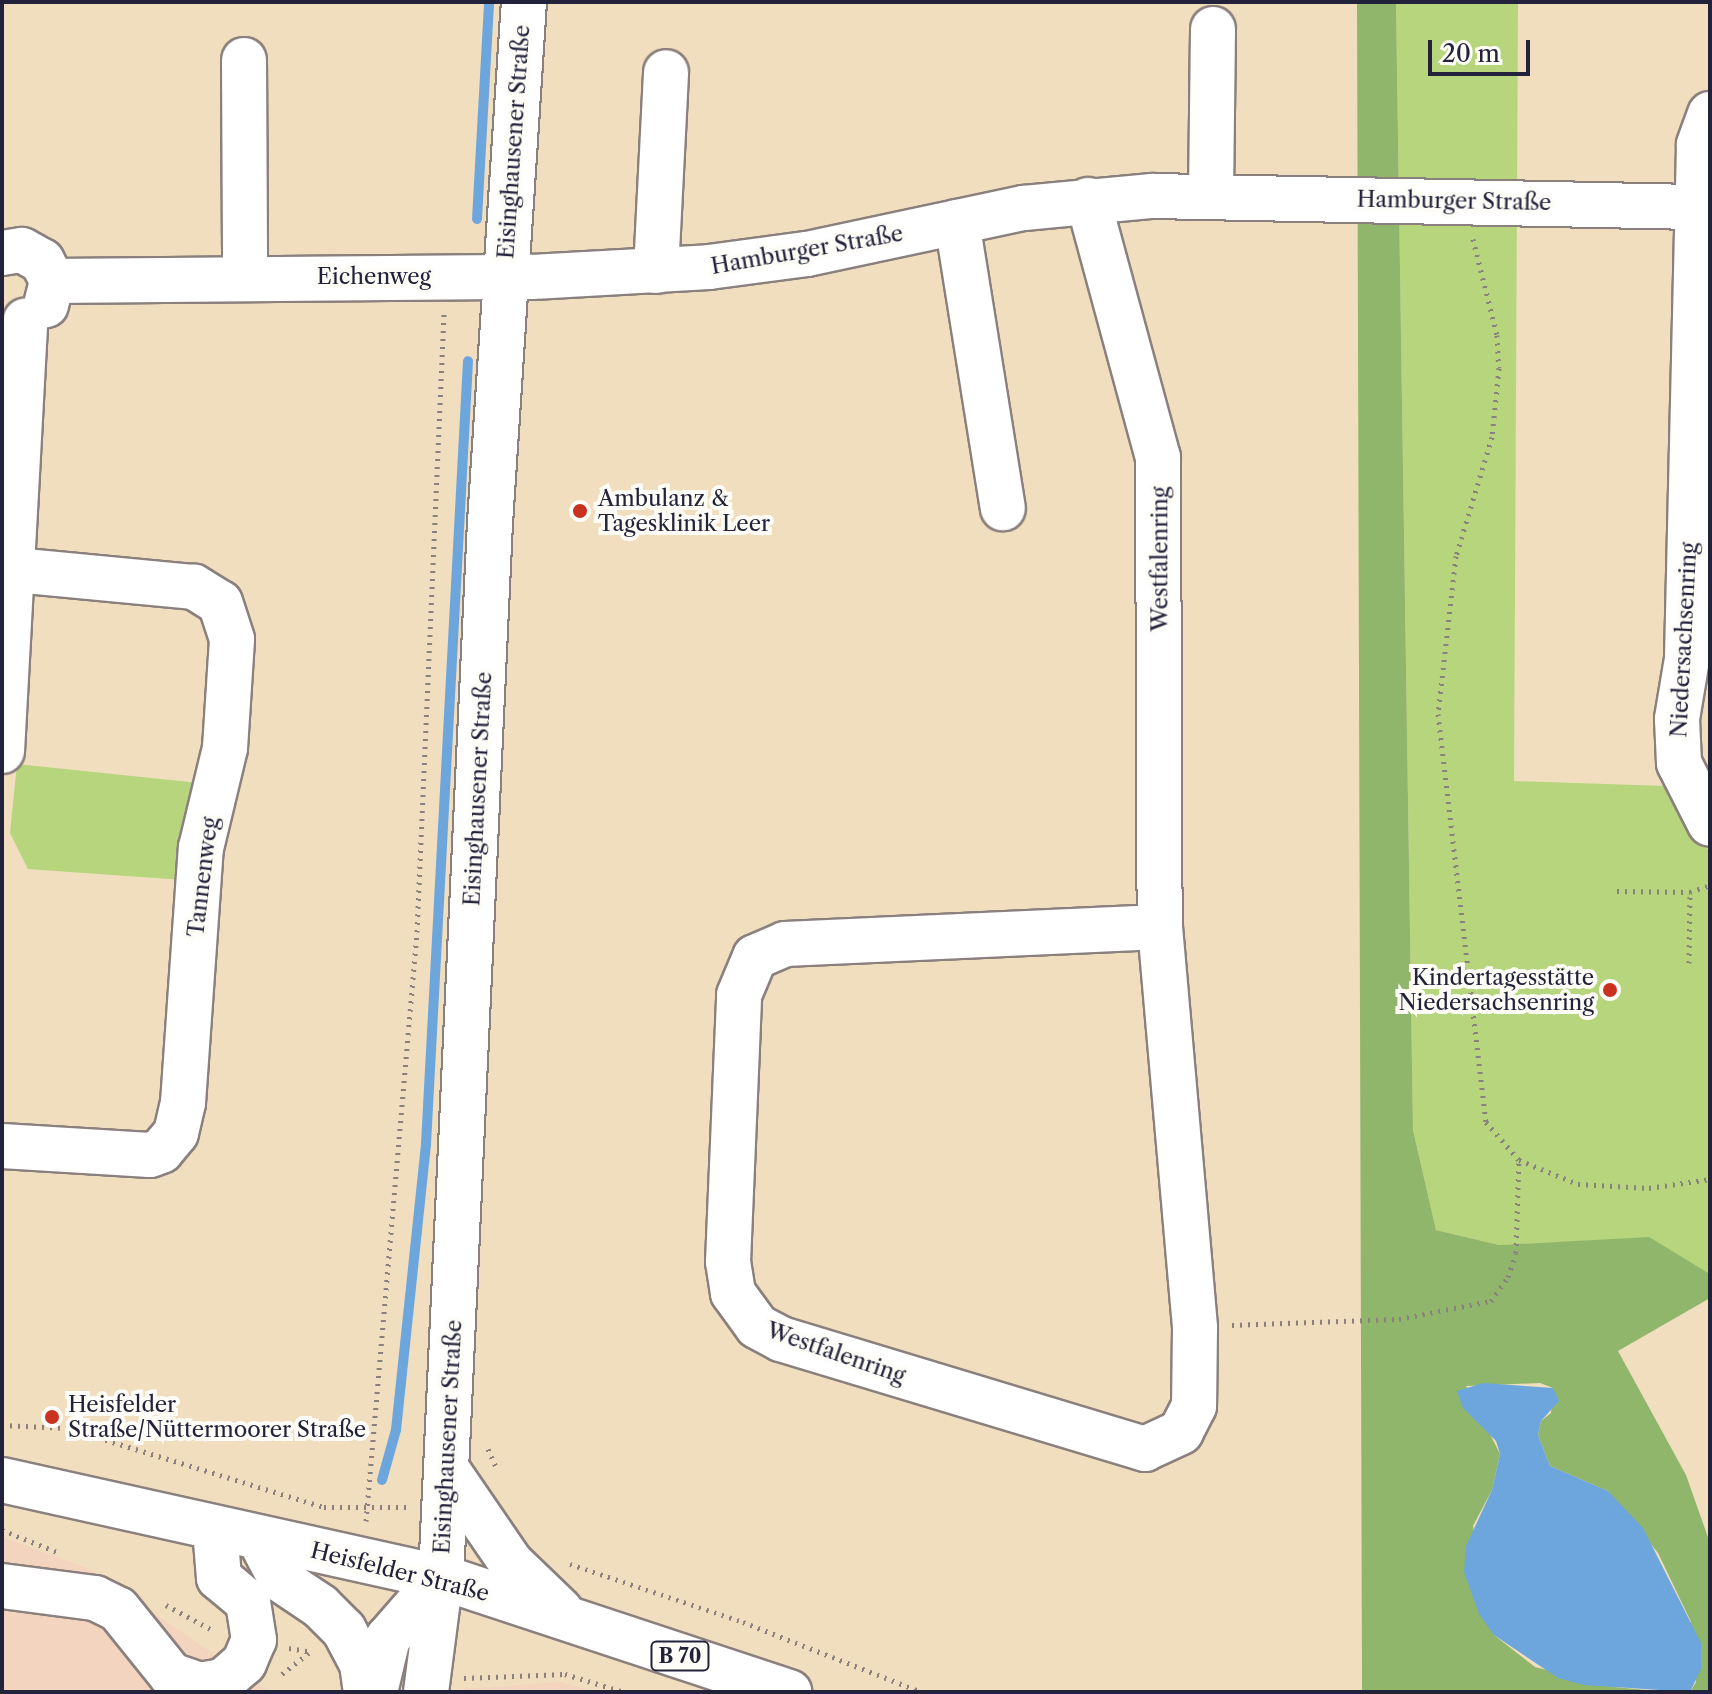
<!DOCTYPE html>
<meta charset="utf-8">
<style>
body{margin:0}
#map{position:relative;width:1712px;height:1694px;overflow:hidden;background:#f1debf;font-family:"Libre Caslon Text",serif}
div>[style]{position:absolute}
.built>*{inset:0;background:#f3d4be}
.green>*{inset:0;background:#b6d57c}
.forest>*{inset:0;background:#90b66c}
.water>*{inset:0;background:#6da6dd}
.stream>*{height:10px;margin:-5px;padding:0 5px;transform-origin:5px;border-radius:5px;background:#6da6dd}
.path>*{height:5px;margin-top:-2.5px;transform-origin:0;background:repeating-linear-gradient(90deg,#8a807d 0 2px,transparent 0 8px)}
.roads{filter:drop-shadow(2px 0 #8a807d) drop-shadow(-2px 0 #8a807d) drop-shadow(0 2px #8a807d) drop-shadow(0 -2px #8a807d)}
.minor>*{height:44px;margin:-22px;padding:0 22px;transform-origin:22px;border-radius:22px;background:#fff}
.major>*{height:44px;margin:-22px;padding:0 22px;transform-origin:22px;border-radius:22px;background:#fff}
.dots>*{width:22px;height:22px;translate:-50% -50%;box-sizing:border-box;border:4px solid #fdfcf7;border-radius:50%}
span{translate:-50% -50%;white-space:nowrap;text-align:center;line-height:1.15;-webkit-text-stroke:8px #fdfcf7;paint-order:stroke}
.shield-label span{padding:2px 6px;background:#fdfcf7;border:2px solid;border-radius:6px;-webkit-text-stroke-width:0}
.shield-label{font-size:20px;color:#22223b;font-weight:700}
.street-label{font-size:22px;color:#22223b}
.poi-label{font-size:22px;color:#22223b}
.left{translate:0 -50%;text-align:left}
.right{translate:-100% -50%;text-align:right}
.frame{position:absolute;inset:0;border:4px solid #22223b;pointer-events:none}
.scale{position:absolute;left:1428px;top:40px;width:102px;height:36px;box-sizing:border-box;border:4px solid #22223b;border-top:0;padding-left:10px;font-size:24px;line-height:28px;white-space:nowrap;color:#22223b;-webkit-text-stroke:6px #fdfcf7;paint-order:stroke}
</style>
<div id="map">
<div class="built">
<div style="clip-path:polygon(2px 1537px,87px 1568px,270px 1692px,2px 1692px)"></div>
<div style="clip-path:polygon(561px 1682px,595px 1692px,462px 1692px,463px 1689px)"></div>
</div>
<div class="green">
<div style="clip-path:polygon(1396px 2px,1518px 2px,1514px 781px,1665px 786px,1710px 853px,1710px 1274px,1649px 1238px,1499px 1245px,1436px 1230px,1413px 1130px)"></div>
<div style="clip-path:polygon(17px 764px,199px 783px,183px 880px,28px 869px,10px 833px)"></div>
</div>
<div class="forest">
<div style="clip-path:polygon(1357px 2px,1396px 2px,1413px 1130px,1436px 1230px,1499px 1245px,1649px 1237px,1710px 1274px,1710px 1298px,1618px 1351px,1686px 1475px,1710px 1543px,1710px 1692px,1690px 1692px,1696px 1682px,1691px 1622px,1658px 1553px,1608px 1491px,1550px 1466px,1538px 1435px,1541px 1421px,1551px 1413px,1553px 1388px,1540px 1383px,1466px 1386px,1500px 1454px,1492px 1490px,1473px 1526px,1494px 1635px,1535px 1667px,1614px 1687px,1667px 1692px,1362px 1692px)"></div>
</div>
<div class="water">
<div style="clip-path:polygon(1483px 1383px,1553px 1388px,1559px 1401px,1541px 1421px,1538px 1435px,1550px 1466px,1608px 1491px,1643px 1528px,1701px 1643px,1701px 1669px,1690px 1692px,1584px 1685px,1558px 1678px,1494px 1635px,1479px 1614px,1464px 1572px,1466px 1546px,1492px 1490px,1500px 1454px,1496px 1441px,1463px 1408px,1457px 1391px)"></div>
</div>
<div class="stream">
<div style="left:477px;top:219px;width:217px;rotate:-86.8deg"></div>
<div style="left:382px;top:1480px;width:52px;rotate:-74.4deg"></div>
<div style="left:396px;top:1430px;width:288px;rotate:-84deg"></div>
<div style="left:426px;top:1144px;width:784px;rotate:-86.93deg"></div>
</div>
<div class="path">
<div style="left:1473px;top:239px;width:99px;rotate:76deg"></div>
<div style="left:1497px;top:335px;width:33px;rotate:87deg"></div>
<div style="left:1499px;top:368px;width:69px;rotate:95.8deg"></div>
<div style="left:1492px;top:437px;width:124px;rotate:106.8deg"></div>
<div style="left:1456px;top:556px;width:159px;rotate:96.5deg"></div>
<div style="left:1438px;top:714px;width:411px;rotate:83.3deg"></div>
<div style="left:1486px;top:1122px;width:50px;rotate:49deg"></div>
<div style="left:1519px;top:1160px;width:64px;rotate:22.1deg"></div>
<div style="left:1578px;top:1184px;width:71px;rotate:3.2deg"></div>
<div style="left:1649px;top:1188px;width:62px;rotate:-8.4deg"></div>
<div style="left:1617px;top:891px;width:73px;rotate:0.8deg"></div>
<div style="left:1689px;top:963px;width:71px;rotate:-89.2deg"></div>
<div style="left:1690px;top:892px;width:21px;rotate:-19deg"></div>
<div style="left:1232px;top:1325px;width:167px;rotate:-2.1deg"></div>
<div style="left:1399px;top:1319px;width:94px;rotate:-11.1deg"></div>
<div style="left:1491px;top:1301px;width:29px;rotate:-55deg"></div>
<div style="left:1508px;top:1277px;width:25px;rotate:-72deg"></div>
<div style="left:1516px;top:1253px;width:93px;rotate:-88.2deg"></div>
<div style="left:2px;top:1425px;width:65px;rotate:2.6deg"></div>
<div style="left:67px;top:1428px;width:269px;rotate:17.1deg"></div>
<div style="left:324px;top:1507px;width:84px"></div>
<div style="left:488px;top:1449px;width:22px;rotate:66deg"></div>
<div style="left:366px;top:1521px;width:591px;rotate:-85.05deg"></div>
<div style="left:417px;top:932px;width:619px;rotate:-87.5deg"></div>
<div style="left:2px;top:1530px;width:59px;rotate:21.8deg"></div>
<div style="left:570px;top:1564px;width:182px;rotate:18.5deg"></div>
<div style="left:743px;top:1622px;width:192px;rotate:21.4deg"></div>
<div style="left:166px;top:1605px;width:55px;rotate:28.4deg"></div>
<div style="left:289px;top:1648px;width:22px;rotate:10deg"></div>
<div style="left:282px;top:1674px;width:34px;rotate:-38deg"></div>
<div style="left:464px;top:1678px;width:101px;rotate:-2.3deg"></div>
<div style="left:565px;top:1674px;width:62px;rotate:17deg"></div>
</div>
<div class="roads">
<div class="minor">
<div style="left:244px;top:60px;width:217px;rotate:89.7deg"></div>
<div style="left:1710px;top:114px;width:33px;rotate:110deg"></div>
<div style="left:1699px;top:145px;width:514px;rotate:91.34deg"></div>
<div style="left:1687px;top:659px;width:61px;rotate:99.5deg"></div>
<div style="left:1677px;top:719px;width:44px;rotate:87.4deg"></div>
<div style="left:1679px;top:763px;width:68px;rotate:63.1deg"></div>
<div style="left:1211px;top:195px;width:166px;rotate:-89.3deg"></div>
<div style="left:1088px;top:200px;width:266px;rotate:74.8deg"></div>
<div style="left:1158px;top:457px;width:470px;rotate:89.8deg"></div>
<div style="left:1160px;top:927px;width:403px;rotate:85deg"></div>
<div style="left:1195px;top:1328px;width:78px;rotate:90.7deg"></div>
<div style="left:1194px;top:1406px;width:29px;rotate:117deg"></div>
<div style="left:1181px;top:1432px;width:40px;rotate:155deg"></div>
<div style="left:1145px;top:1449px;width:380px;rotate:-163.2deg"></div>
<div style="left:781px;top:1339px;width:27px;rotate:-152deg"></div>
<div style="left:757px;top:1326px;width:41px;rotate:-126deg"></div>
<div style="left:733px;top:1293px;width:31px;rotate:-99deg"></div>
<div style="left:728px;top:1262px;width:267px;rotate:-87.6deg"></div>
<div style="left:739px;top:995px;width:41px;rotate:-67.2deg"></div>
<div style="left:755px;top:957px;width:33px;rotate:-23deg"></div>
<div style="left:785px;top:944px;width:375px;rotate:-2.6deg"></div>
<div style="left:957px;top:222px;width:290px;rotate:80.9deg"></div>
<div style="left:2px;top:253px;width:20px;rotate:-9deg"></div>
<div style="left:22px;top:250px;width:23px;rotate:29deg"></div>
<div style="left:42px;top:261px;width:22px;rotate:63deg"></div>
<div style="left:52px;top:281px;width:25px;rotate:104deg"></div>
<div style="left:656px;top:271px;width:199px;rotate:-87.1deg"></div>
<div style="left:52px;top:281px;width:480px;rotate:-0.5deg"></div>
<div style="left:532px;top:277px;width:177px;rotate:-3.2deg"></div>
<div style="left:709px;top:267px;width:99px;rotate:-7.6deg"></div>
<div style="left:807px;top:254px;width:222px;rotate:-12deg"></div>
<div style="left:1024px;top:208px;width:129px;rotate:-5.4deg"></div>
<div style="left:1152px;top:196px;width:545px;rotate:1.16deg"></div>
<div style="left:2px;top:751px;width:431px;rotate:-86.9deg"></div>
<div style="left:2px;top:1146px;width:148px;rotate:3.5deg"></div>
<div style="left:150px;top:1155px;width:12px;rotate:-20deg"></div>
<div style="left:161px;top:1151px;width:23px;rotate:-50deg"></div>
<div style="left:176px;top:1133px;width:31px;rotate:-77deg"></div>
<div style="left:183px;top:1103px;width:256px;rotate:-86deg"></div>
<div style="left:201px;top:848px;width:103px;rotate:-76.5deg"></div>
<div style="left:225px;top:748px;width:109px;rotate:-86.3deg"></div>
<div style="left:232px;top:639px;width:38px;rotate:-108deg"></div>
<div style="left:220px;top:603px;width:31px;rotate:-148deg"></div>
<div style="left:194px;top:587px;width:180px;rotate:-174.6deg"></div>
<div style="left:2px;top:1586px;width:94px;rotate:7.4deg"></div>
<div style="left:95px;top:1598px;width:25px;rotate:26deg"></div>
<div style="left:118px;top:1609px;width:85px;rotate:51.2deg"></div>
<div style="left:171px;top:1675px;width:31px;rotate:19deg"></div>
<div style="left:200px;top:1685px;width:23px;rotate:-10deg"></div>
<div style="left:223px;top:1681px;width:28px;rotate:-41deg"></div>
<div style="left:244px;top:1663px;width:25px;rotate:-67deg"></div>
<div style="left:254px;top:1640px;width:38px;rotate:-99deg"></div>
<div style="left:248px;top:1602px;width:38px;rotate:-140deg"></div>
<div style="left:219px;top:1578px;width:49px;rotate:-94.7deg"></div>
<div style="left:375px;top:1692px;width:56px;rotate:-76.5deg"></div>
<div style="left:388px;top:1638px;width:81px;rotate:-49deg"></div>
<div style="left:426px;top:1692px;width:116px;rotate:-82.6deg"></div>
<div style="left:441px;top:1577px;width:1055px;rotate:-87.34deg"></div>
<div style="left:490px;top:523px;width:522px;rotate:-86.27deg"></div>
</div>
<div class="major">
<div style="left:446px;top:1468px;width:115px;rotate:55.6deg"></div>
<div style="left:511px;top:1563px;width:68px;rotate:43.8deg"></div>
<div style="left:2px;top:1480px;width:450px;rotate:12.5deg"></div>
<div style="left:441px;top:1577px;width:367px;rotate:18.3deg"></div>
<div style="left:259px;top:1538px;width:47px;rotate:62.4deg"></div>
<div style="left:281px;top:1580px;width:47px;rotate:33.7deg"></div>
<div style="left:320px;top:1606px;width:34px;rotate:45deg"></div>
<div style="left:344px;top:1630px;width:38px;rotate:62deg"></div>
<div style="left:362px;top:1664px;width:28px;rotate:82deg"></div>
</div>
</div>
<div class="dots">
<div style="left:580px;top:511px;background:#c8321e"></div>
<div style="left:1610px;top:990px;background:#c8321e"></div>
<div style="left:52px;top:1417px;background:#c8321e"></div>
</div>
<div class="shield-label">
<span style="left:680px;top:1656px">B 70</span>
</div>
<div class="street-label">
<span style="left:514px;top:142px;rotate:-86deg">Eisinghausener Straße</span>
<span style="left:1454px;top:201px;rotate:1deg">Hamburger Straße</span>
<span style="left:807px;top:250px;rotate:-10deg">Hamburger Straße</span>
<span style="left:374px;top:277px">Eichenweg</span>
<span style="left:1160px;top:559px;rotate:-90deg">Westfalenring</span>
<span style="left:1684px;top:640px;rotate:-87deg">Niedersachsenring</span>
<span style="left:478px;top:789px;rotate:-87deg">Eisinghausener Straße</span>
<span style="left:203px;top:877px;rotate:-83deg">Tannenweg</span>
<span style="left:836px;top:1353px;rotate:19deg">Westfalenring</span>
<span style="left:448px;top:1437px;rotate:-87deg">Eisinghausener Straße</span>
<span style="left:400px;top:1572px;rotate:14deg">Heisfelder Straße</span>
</div>
<div class="poi-label">
<span class="left" style="left:598px;top:511px">Ambulanz &amp;<br>Tagesklinik Leer</span>
<span class="right" style="left:1594px;top:990px">Kindertagesstätte<br>Niedersachsenring</span>
<span class="left" style="left:68px;top:1417px">Heisfelder<br>Straße/Nüttermoorer Straße</span>
</div>
<div class="frame"></div>
<div class="scale">20 m</div>
</div>
